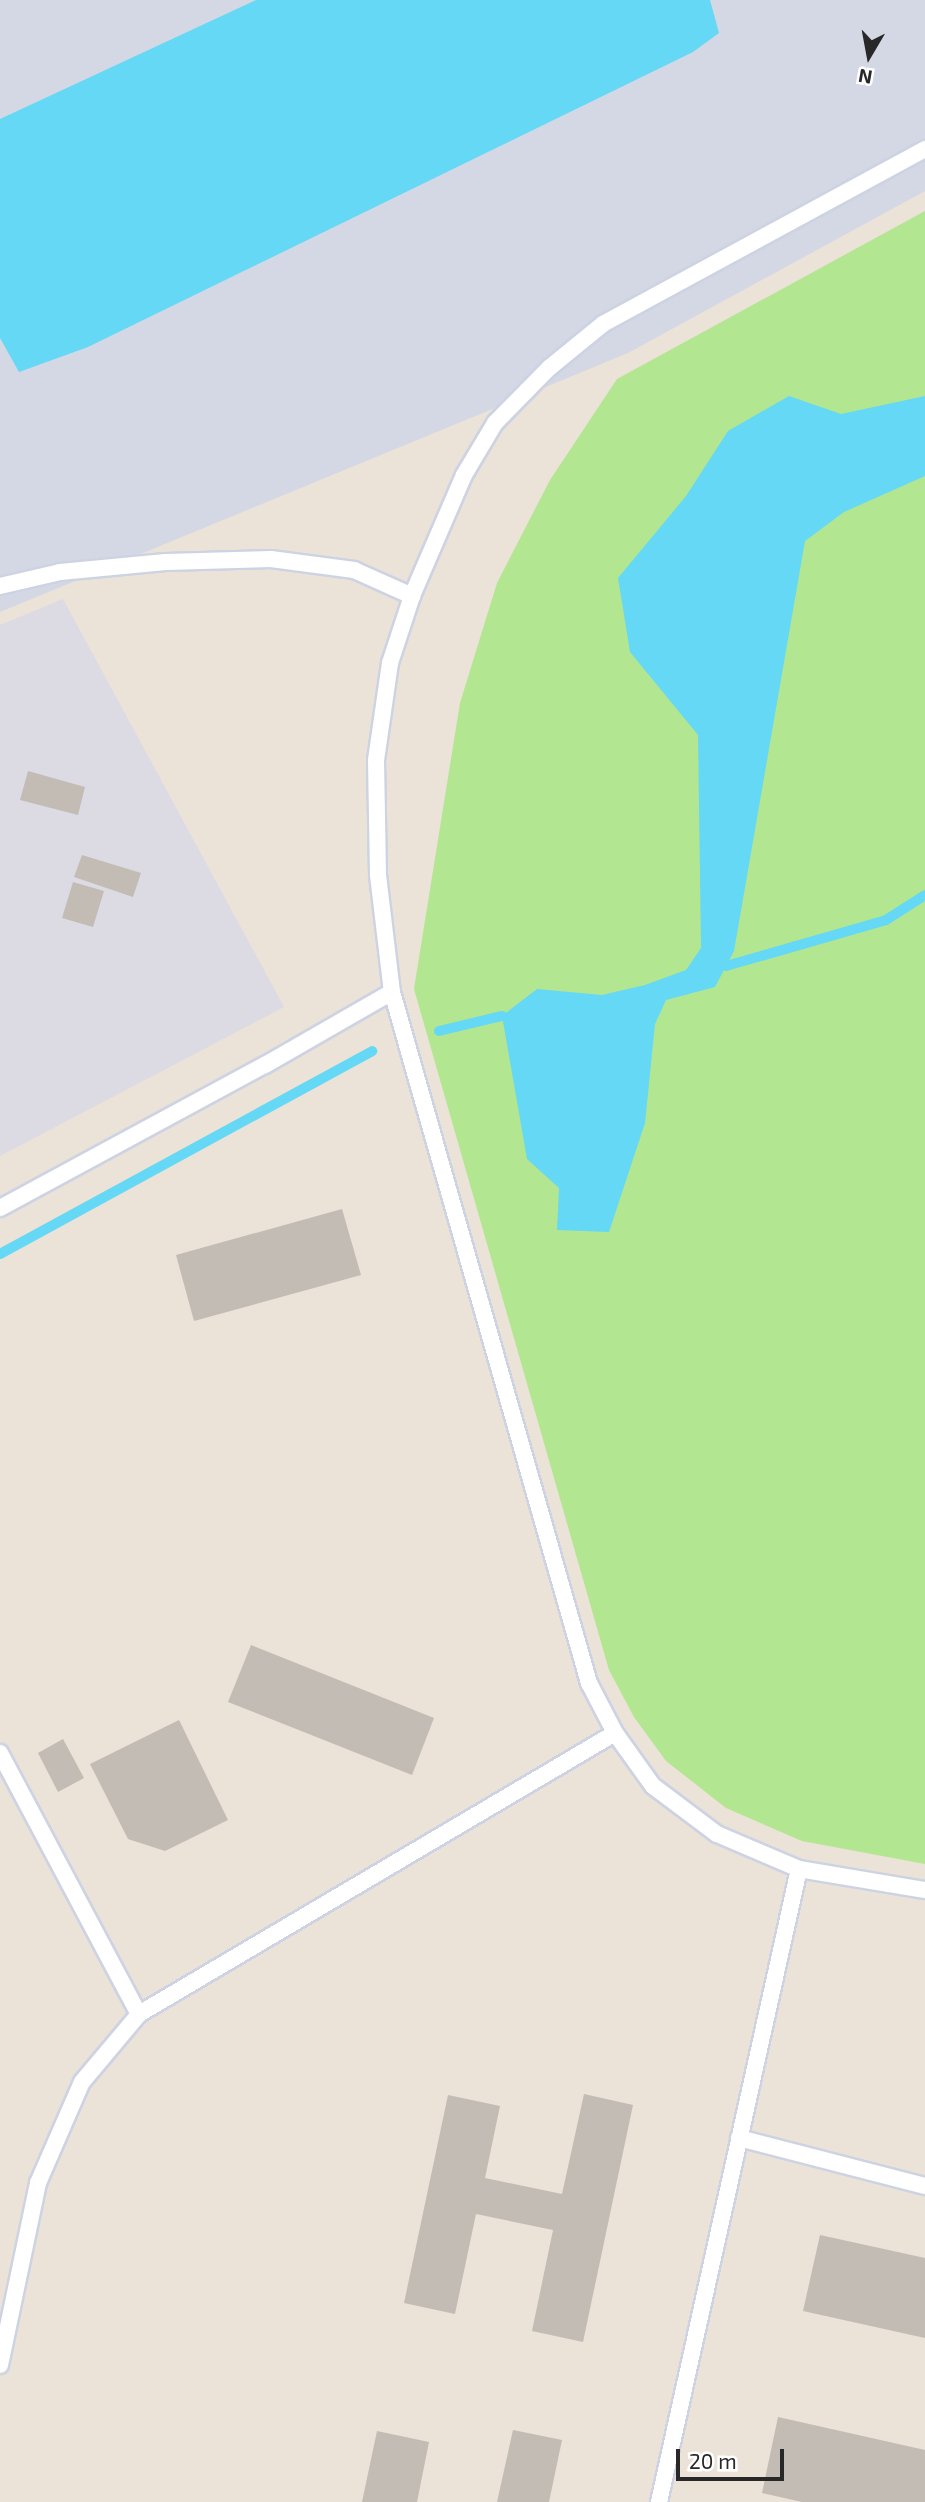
<!DOCTYPE html>
<style>
body{margin:0}
#map{position:relative;width:925px;height:2502px;overflow:hidden;background:#ebe2d8;font-family:"Exo 2",sans-serif}
div>[style]{position:absolute}
.industrial>*{inset:0;background:#dcdae3}
.airport>*{inset:0;background:#d4d8e4}
.green>*{inset:0;background:#b3e691}
.water>*{inset:0;background:#64d8f5}
.stream>*{height:10px;margin:-5px;padding:0 5px;transform-origin:5px;border-radius:5px;background:#64d8f5}
.building>*{inset:0;background:#c3bcb5}
.roads{filter:drop-shadow(2px 0 #cdd3e2) drop-shadow(-2px 0 #cdd3e2) drop-shadow(0 2px #cdd3e2) drop-shadow(0 -2px #cdd3e2)}
.lane>*{height:16px;margin:-8px;padding:0 8px;transform-origin:8px;border-radius:8px;background:#fff}
span{translate:-50% -50%;white-space:nowrap;text-align:center;line-height:1.15;-webkit-text-stroke:7px #fff;paint-order:stroke}
.north{position:absolute;left:834px;top:21px;width:70px;height:70px;-webkit-text-stroke:5px #fff;paint-order:stroke;rotate:190deg;font-size:19px;font-weight:700;line-height:28px;text-align:center;color:#282828}
.north::after{content:'';display:block;margin:auto;width:24px;height:32px;background:#282828;clip-path:polygon(50% 0,100% 100%,50% 72%,0 100%)}
.scale{position:absolute;left:676px;top:2449px;width:108px;height:32px;box-sizing:border-box;border:4px solid #282828;border-top:0;padding-left:9px;font-size:21px;line-height:24px;white-space:nowrap;color:#282828;-webkit-text-stroke:5px #fff;paint-order:stroke}
</style>
<div id="map">
<div class="industrial">
<div style="clip-path:polygon(63px 599px,284px 1007px,0 1156px,0 625px)"></div>
</div>
<div class="airport">
<div style="clip-path:polygon(0 0,925px 0,925px 191px,628px 353px,0 612px)"></div>
</div>
<div class="green">
<div style="clip-path:polygon(925px 211px,925px 1864px,802px 1841px,726px 1808px,666px 1761px,634px 1717px,609px 1670px,414px 989px,460px 703px,497px 583px,550px 480px,617px 379px)"></div>
</div>
<div class="water">
<div style="clip-path:polygon(256px 0,710px 0,719px 33px,693px 52px,88px 347px,19px 372px,0 338px,0 119px)"></div>
<div style="clip-path:polygon(789px 396px,841px 414px,925px 396px,925px 476px,844px 512px,805px 541px,734px 951px,715px 987px,666px 1000px,655px 1024px,645px 1123px,609px 1232px,557px 1230px,559px 1188px,527px 1159px,502px 1016px,537px 989px,602px 995px,645px 985px,686px 970px,701px 948px,698px 735px,630px 652px,618px 578px,686px 496px,728px 431px)"></div>
</div>
<div class="stream">
<div style="left:726px;top:966px;width:166px;rotate:-16deg"></div>
<div style="left:886px;top:920px;width:46px;rotate:-32.7deg"></div>
<div style="left:439px;top:1031px;width:65px;rotate:-13.4deg"></div>
<div style="left:0;top:1254px;width:424px;rotate:-28.6deg"></div>
</div>
<div class="building">
<div style="clip-path:polygon(28px 771px,85px 787px,78px 815px,20px 800px)"></div>
<div style="clip-path:polygon(82px 855px,141px 873px,133px 897px,74px 877px)"></div>
<div style="clip-path:polygon(73px 882px,104px 891px,93px 927px,62px 918px)"></div>
<div style="clip-path:polygon(342px 1209px,361px 1275px,194px 1321px,176px 1255px)"></div>
<div style="clip-path:polygon(251px 1645px,434px 1718px,412px 1775px,228px 1702px)"></div>
<div style="clip-path:polygon(179px 1720px,228px 1820px,165px 1851px,128px 1839px,90px 1764px)"></div>
<div style="clip-path:polygon(63px 1739px,84px 1778px,58px 1792px,38px 1753px)"></div>
<div style="clip-path:polygon(584px 2094px,633px 2105px,583px 2342px,532px 2331px,553px 2230px,476px 2214px,455px 2314px,404px 2303px,448px 2095px,500px 2106px,485px 2178px,562px 2194px)"></div>
<div style="clip-path:polygon(820px 2235px,925px 2258px,925px 2338px,803px 2311px)"></div>
<div style="clip-path:polygon(778px 2417px,925px 2450px,925px 2502px,802px 2502px,762px 2493px)"></div>
<div style="clip-path:polygon(513px 2430px,562px 2440px,549px 2502px,497px 2502px)"></div>
<div style="clip-path:polygon(377px 2431px,429px 2442px,417px 2502px,362px 2502px)"></div>
</div>
<div class="roads">
<div class="lane">
<div style="left:925px;top:149px;width:366px;rotate:151.5deg"></div>
<div style="left:603px;top:324px;width:70px;rotate:140.8deg"></div>
<div style="left:549px;top:368px;width:77px;rotate:134.5deg"></div>
<div style="left:495px;top:423px;width:61px;rotate:120.8deg"></div>
<div style="left:464px;top:475px;width:132px;rotate:113.3deg"></div>
<div style="left:412px;top:596px;width:71px;rotate:108.2deg"></div>
<div style="left:390px;top:663px;width:98px;rotate:98.2deg"></div>
<div style="left:376px;top:760px;width:115px;rotate:89deg"></div>
<div style="left:378px;top:875px;width:118px;rotate:83.2deg"></div>
<div style="left:392px;top:992px;width:719px;rotate:74.09deg"></div>
<div style="left:589px;top:1683px;width:56px;rotate:62.5deg"></div>
<div style="left:615px;top:1733px;width:65px;rotate:54.4deg"></div>
<div style="left:653px;top:1786px;width:80px;rotate:36.9deg"></div>
<div style="left:717px;top:1834px;width:89px;rotate:23.1deg"></div>
<div style="left:799px;top:1869px;width:128px;rotate:9.5deg"></div>
<div style="left:0;top:586px;width:62px;rotate:-13.1deg"></div>
<div style="left:60px;top:572px;width:106px;rotate:-5.4deg"></div>
<div style="left:166px;top:562px;width:105px;rotate:-1.6deg"></div>
<div style="left:271px;top:559px;width:84px;rotate:7.5deg"></div>
<div style="left:354px;top:570px;width:64px;rotate:24.1deg"></div>
<div style="left:0;top:1208px;width:301px;rotate:-28.4deg"></div>
<div style="left:265px;top:1065px;width:146px;rotate:-29.9deg"></div>
<div style="left:0;top:1753px;width:296px;rotate:62deg"></div>
<div style="left:739px;top:2138px;width:192px;rotate:14.5deg"></div>
<div style="left:0;top:2365px;width:186px;rotate:-78.2deg"></div>
<div style="left:38px;top:2183px;width:110px;rotate:-66.5deg"></div>
<div style="left:82px;top:2082px;width:89px;rotate:-50deg"></div>
<div style="left:139px;top:2014px;width:553px;rotate:-30.55deg"></div>
<div style="left:659px;top:2502px;width:648px;rotate:-77.53deg"></div>
</div>
</div>
<div class="north">N</div>
<div class="scale">20 m</div>
</div>
